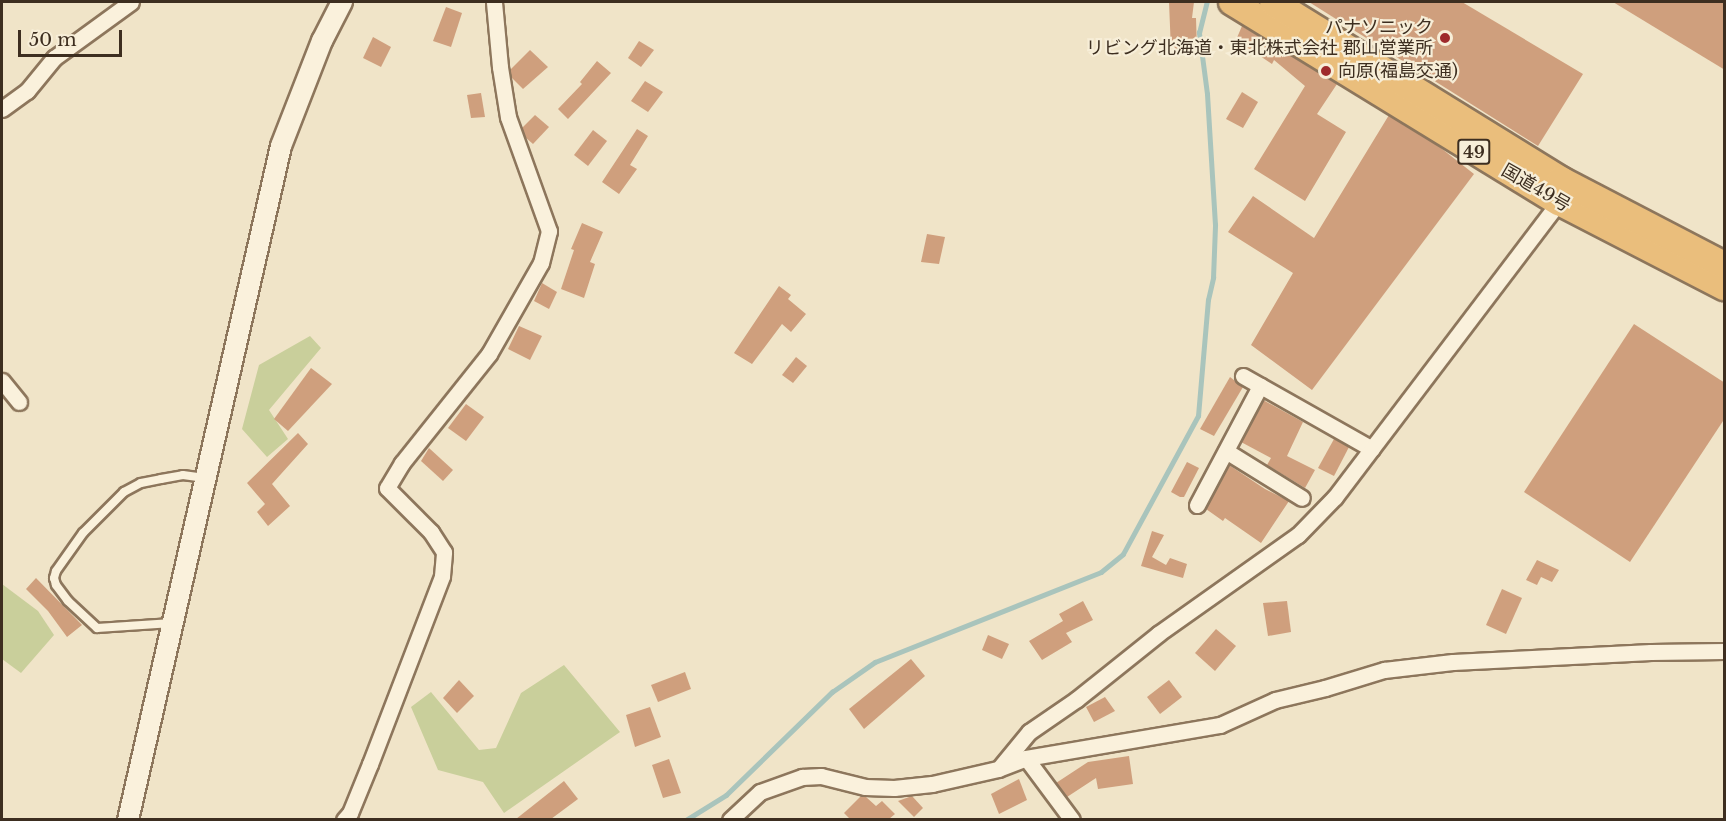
<!DOCTYPE html>
<meta charset="utf-8">
<style>
body{margin:0}
#map{position:relative;width:1726px;height:821px;overflow:hidden;background:#f0e4c8;font-family:"Libre Baskerville","Noto Sans JP",serif}
div>[style]{position:absolute}
.green>*{inset:0;background:#c9cf9b}
.stream>*{height:4.5px;margin:-2.25px;padding:0 2.25px;transform-origin:2.25px;border-radius:2.25px;background:#a9c4bc}
.building>*{inset:0;background:#cf9f7d}
.roads{filter:drop-shadow(2px 0 #8d765c) drop-shadow(-2px 0 #8d765c) drop-shadow(0 2px #8d765c) drop-shadow(0 -2px #8d765c)}
.service>*{height:8px;margin:-4px;padding:0 4px;transform-origin:4px;border-radius:4px;background:#faf1dc}
.minor>*{height:15px;margin:-7.5px;padding:0 7.5px;transform-origin:7.5px;border-radius:7.5px;background:#faf1dc}
.tertiary>*{height:20px;margin:-10px;padding:0 10px;transform-origin:10px;border-radius:10px;background:#faf1dc}
.trunk>*{height:26px;margin:-13px;padding:0 13px;transform-origin:13px;border-radius:13px;background:#eabe7c}
.dots>*{width:16px;height:16px;translate:-50% -50%;box-sizing:border-box;border:3px solid #f7eed8;border-radius:50%}
span{translate:-50% -50%;white-space:nowrap;text-align:center;line-height:1.15;-webkit-text-stroke:4.5px #f7eed8;paint-order:stroke}
.shield-label span{padding:2px 4px;background:#f7eed8;border:2px solid;border-radius:4px;-webkit-text-stroke-width:0}
.shield-label{font-size:16px;color:#3d2e20;font-weight:700}
.poi-label{font-size:18px;color:#3d2e20}
.right{translate:-100% -50%;text-align:right}
.left{translate:0 -50%;text-align:left}
.street-label{font-size:18px;color:#3d2e20}
.frame{position:absolute;inset:0;border:3px solid #3d2e20;pointer-events:none}
.scale{position:absolute;left:18px;top:30px;width:104px;height:27px;box-sizing:border-box;border:3px solid #3d2e20;border-top:0;padding-left:8px;font-size:18px;line-height:21px;white-space:nowrap;color:#3d2e20;-webkit-text-stroke:4px #f7eed8;paint-order:stroke}
</style>
<div id="map">
<div class="green">
<div style="clip-path:polygon(310px 336px,321px 348px,269px 410px,288px 439px,267px 457px,242px 429px,259px 365px)"></div>
<div style="clip-path:polygon(2px 584px,38px 611px,54px 635px,21px 673px,2px 659px)"></div>
<div style="clip-path:polygon(564px 665px,620px 732px,504px 813px,483px 782px,438px 770px,411px 707px,431px 692px,479px 750px,496px 748px,521px 693px)"></div>
</div>
<div class="stream">
<div style="left:686px;top:820px;width:47px;rotate:-32deg"></div>
<div style="left:726px;top:795px;width:148px;rotate:-44.2deg"></div>
<div style="left:832px;top:692px;width:52px;rotate:-34.9deg"></div>
<div style="left:875px;top:662px;width:243px;rotate:-21.7deg"></div>
<div style="left:1101px;top:572px;width:28px;rotate:-39deg"></div>
<div style="left:1123px;top:554px;width:157px;rotate:-61.5deg"></div>
<div style="left:1198px;top:416px;width:116px;rotate:-85.1deg"></div>
<div style="left:1208px;top:300px;width:23px;rotate:-77deg"></div>
<div style="left:1213px;top:278px;width:53px;rotate:-87.8deg"></div>
<div style="left:1215px;top:225px;width:131px;rotate:-93.5deg"></div>
<div style="left:1207px;top:94px;width:62px;rotate:-97.5deg"></div>
<div style="left:1199px;top:33px;width:32px;rotate:-76deg"></div>
</div>
<div class="building">
<div style="clip-path:polygon(1169px 2px,1194px 2px,1192px 18px,1196px 18px,1197px 50px,1171px 51px)"></div>
<div style="clip-path:polygon(1309px 2px,1462px 2px,1583px 74px,1538px 146px)"></div>
<div style="clip-path:polygon(1613px 2px,1725px 2px,1725px 70px)"></div>
<div style="clip-path:polygon(446px 7px,462px 13px,451px 47px,433px 41px)"></div>
<div style="clip-path:polygon(1242px 26px,1337px 84px,1317px 114px,1346px 132px,1305px 201px,1254px 169px,1305px 86px,1274px 60px,1272px 64px,1236px 40px)"></div>
<div style="clip-path:polygon(373px 37px,391px 47px,381px 67px,363px 58px)"></div>
<div style="clip-path:polygon(639px 41px,654px 50px,641px 67px,628px 58px)"></div>
<div style="clip-path:polygon(530px 50px,548px 67px,523px 89px,511px 77px,510px 70px)"></div>
<div style="clip-path:polygon(597px 61px,611px 73px,568px 119px,558px 109px,582px 84px,580px 82px)"></div>
<div style="clip-path:polygon(645px 81px,663px 92px,648px 112px,631px 101px)"></div>
<div style="clip-path:polygon(1242px 92px,1258px 102px,1243px 128px,1226px 119px)"></div>
<div style="clip-path:polygon(481px 93px,485px 117px,471px 118px,467px 95px)"></div>
<div style="clip-path:polygon(535px 115px,549px 127px,533px 144px,525px 137px,522px 128px)"></div>
<div style="clip-path:polygon(1389px 115px,1437px 145px,1474px 174px,1312px 390px,1251px 345px,1293px 273px,1228px 232px,1253px 196px,1314px 238px)"></div>
<div style="clip-path:polygon(637px 129px,648px 136px,630px 165px,637px 169px,619px 194px,602px 182px)"></div>
<div style="clip-path:polygon(593px 130px,607px 141px,588px 166px,574px 155px)"></div>
<div style="clip-path:polygon(582px 223px,603px 232px,590px 262px,595px 264px,584px 298px,561px 289px,574px 250px,571px 249px)"></div>
<div style="clip-path:polygon(927px 234px,945px 237px,939px 264px,921px 262px)"></div>
<div style="clip-path:polygon(542px 283px,557px 292px,549px 309px,534px 301px)"></div>
<div style="clip-path:polygon(779px 286px,791px 295px,788px 299px,806px 314px,791px 332px,782px 324px,752px 364px,734px 353px)"></div>
<div style="clip-path:polygon(1634px 324px,1725px 383px,1725px 418px,1630px 562px,1524px 492px)"></div>
<div style="clip-path:polygon(519px 326px,542px 336px,530px 360px,508px 349px)"></div>
<div style="clip-path:polygon(796px 357px,807px 366px,793px 383px,782px 375px)"></div>
<div style="clip-path:polygon(311px 368px,332px 384px,288px 431px,274px 419px)"></div>
<div style="clip-path:polygon(1230px 377px,1243px 387px,1214px 436px,1200px 429px)"></div>
<div style="clip-path:polygon(1263px 400px,1303px 422px,1287px 456px,1315px 470px,1305px 488px,1267px 465px,1271px 458px,1241px 442px)"></div>
<div style="clip-path:polygon(466px 404px,484px 417px,466px 441px,448px 428px)"></div>
<div style="clip-path:polygon(298px 433px,308px 444px,272px 484px,290px 506px,268px 526px,257px 512px,265px 504px,247px 483px)"></div>
<div style="clip-path:polygon(1334px 439px,1349px 447px,1334px 476px,1318px 468px)"></div>
<div style="clip-path:polygon(429px 448px,453px 470px,443px 481px,421px 461px)"></div>
<div style="clip-path:polygon(1187px 462px,1199px 468px,1184px 497px,1180px 497px,1171px 492px)"></div>
<div style="clip-path:polygon(1229px 465px,1265px 489px,1289px 501px,1261px 543px,1225px 518px,1223px 521px,1206px 509px)"></div>
<div style="clip-path:polygon(1152px 531px,1164px 535px,1152px 557px,1166px 565px,1170px 558px,1187px 564px,1183px 578px,1141px 566px)"></div>
<div style="clip-path:polygon(1537px 560px,1559px 570px,1552px 582px,1541px 577px,1537px 585px,1526px 580px)"></div>
<div style="clip-path:polygon(36px 578px,82px 625px,67px 637px,48px 611px,26px 589px)"></div>
<div style="clip-path:polygon(1502px 589px,1522px 598px,1506px 634px,1486px 625px)"></div>
<div style="clip-path:polygon(1083px 601px,1093px 620px,1066px 633px,1072px 642px,1042px 660px,1029px 641px,1063px 621px,1059px 614px)"></div>
<div style="clip-path:polygon(1287px 601px,1291px 632px,1268px 636px,1263px 603px)"></div>
<div style="clip-path:polygon(1216px 629px,1236px 646px,1215px 671px,1195px 653px)"></div>
<div style="clip-path:polygon(988px 635px,1009px 644px,1002px 659px,982px 650px)"></div>
<div style="clip-path:polygon(911px 659px,925px 676px,864px 729px,849px 709px)"></div>
<div style="clip-path:polygon(685px 672px,691px 689px,658px 702px,651px 685px)"></div>
<div style="clip-path:polygon(459px 680px,474px 696px,457px 713px,443px 698px)"></div>
<div style="clip-path:polygon(1169px 680px,1182px 697px,1160px 714px,1147px 697px)"></div>
<div style="clip-path:polygon(1105px 697px,1115px 711px,1094px 722px,1086px 707px)"></div>
<div style="clip-path:polygon(650px 707px,661px 737px,635px 747px,626px 715px)"></div>
<div style="clip-path:polygon(1129px 756px,1133px 784px,1098px 789px,1096px 778px,1067px 797px,1056px 783px,1088px 762px)"></div>
<div style="clip-path:polygon(669px 759px,681px 793px,663px 798px,652px 765px)"></div>
<div style="clip-path:polygon(1019px 779px,1027px 800px,999px 814px,991px 794px)"></div>
<div style="clip-path:polygon(564px 781px,578px 799px,551px 819px,516px 819px)"></div>
<div style="clip-path:polygon(861px 796px,866px 797px,876px 806px,882px 801px,895px 814px,889px 819px,850px 819px,844px 813px)"></div>
<div style="clip-path:polygon(912px 796px,923px 808px,914px 817px,898px 801px)"></div>
</div>
<div class="roads">
<div class="service">
<div style="left:172px;top:623px;width:75px;rotate:176.2deg"></div>
<div style="left:97px;top:628px;width:40px;rotate:-137deg"></div>
<div style="left:68px;top:601px;width:20px;rotate:-127deg"></div>
<div style="left:56px;top:585px;width:7px;rotate:-106deg"></div>
<div style="left:54px;top:578px;width:7px;rotate:-74deg"></div>
<div style="left:56px;top:571px;width:47px;rotate:-54.6deg"></div>
<div style="left:83px;top:533px;width:58px;rotate:-45deg"></div>
<div style="left:124px;top:492px;width:19px;rotate:-28deg"></div>
<div style="left:141px;top:483px;width:20px;rotate:-11deg"></div>
<div style="left:161px;top:479px;width:22px;rotate:-10deg"></div>
<div style="left:183px;top:475px;width:22px;rotate:8deg"></div>
</div>
<div class="minor">
<div style="left:2px;top:109px;width:31px;rotate:-36deg"></div>
<div style="left:27px;top:91px;width:43px;rotate:-50.7deg"></div>
<div style="left:54px;top:58px;width:95px;rotate:-36deg"></div>
<div style="left:1243px;top:376px;width:148px;rotate:29.5deg"></div>
<div style="left:2px;top:381px;width:27px;rotate:51deg"></div>
<div style="left:1226px;top:451px;width:89px;rotate:31.7deg"></div>
<div style="left:1197px;top:505px;width:135px;rotate:-62.1deg"></div>
<div style="left:1026px;top:758px;width:77px;rotate:53.4deg"></div>
<div style="left:1001px;top:766px;width:44px;rotate:-50.5deg"></div>
<div style="left:1029px;top:732px;width:58px;rotate:-34.5deg"></div>
<div style="left:1077px;top:699px;width:104px;rotate:-38.7deg"></div>
<div style="left:1158px;top:634px;width:171px;rotate:-35.3deg"></div>
<div style="left:1298px;top:535px;width:53px;rotate:-45.8deg"></div>
<div style="left:1335px;top:497px;width:370px;rotate:-52.8deg"></div>
<div style="left:344px;top:820px;width:9px;rotate:-49deg"></div>
<div style="left:350px;top:813px;width:53px;rotate:-67.8deg"></div>
<div style="left:370px;top:764px;width:201px;rotate:-69deg"></div>
<div style="left:442px;top:576px;width:24px;rotate:-85deg"></div>
<div style="left:444px;top:552px;width:24px;rotate:-123deg"></div>
<div style="left:431px;top:532px;width:62px;rotate:-135deg"></div>
<div style="left:387px;top:488px;width:29px;rotate:-59deg"></div>
<div style="left:402px;top:463px;width:139px;rotate:-51.4deg"></div>
<div style="left:489px;top:354px;width:105px;rotate:-60.3deg"></div>
<div style="left:541px;top:263px;width:33px;rotate:-76deg"></div>
<div style="left:549px;top:231px;width:121px;rotate:-109.8deg"></div>
<div style="left:508px;top:117px;width:51px;rotate:-99.1deg"></div>
<div style="left:500px;top:67px;width:65px;rotate:-95.3deg"></div>
<div style="left:730px;top:820px;width:41px;rotate:-43deg"></div>
<div style="left:760px;top:792px;width:45px;rotate:-19.7deg"></div>
<div style="left:802px;top:777px;width:19px;rotate:-3deg"></div>
<div style="left:821px;top:776px;width:45px;rotate:14deg"></div>
<div style="left:865px;top:787px;width:29px;rotate:2deg"></div>
<div style="left:894px;top:788px;width:38px;rotate:-6deg"></div>
<div style="left:932px;top:784px;width:68px;rotate:-12.8deg"></div>
<div style="left:998px;top:769px;width:30px;rotate:-21deg"></div>
<div style="left:1026px;top:758px;width:197px;rotate:-9.7deg"></div>
<div style="left:1220px;top:725px;width:60px;rotate:-24.4deg"></div>
<div style="left:1275px;top:700px;width:51px;rotate:-13.5deg"></div>
<div style="left:1325px;top:688px;width:62px;rotate:-17deg"></div>
<div style="left:1384px;top:670px;width:69px;rotate:-6.6deg"></div>
<div style="left:1453px;top:662px;width:198px;rotate:-2.9deg"></div>
<div style="left:1651px;top:652px;width:73px;rotate:-0.8deg"></div>
</div>
<div class="tertiary">
<div style="left:128px;top:820px;width:691px;rotate:-77.21deg"></div>
<div style="left:281px;top:146px;width:113px;rotate:-68.7deg"></div>
<div style="left:322px;top:41px;width:44px;rotate:-62.9deg"></div>
</div>
<div class="trunk">
<div style="left:1232px;top:2px;width:383px;rotate:31.5deg"></div>
<div style="left:1559px;top:202px;width:186px;rotate:27.3deg"></div>
<div style="left:1273px;top:2px;width:339px;rotate:31.7deg"></div>
<div style="left:1561px;top:180px;width:184px;rotate:27.5deg"></div>
</div>
</div>
<div class="dots">
<div style="left:1445px;top:38px;background:#9e2a2b"></div>
<div style="left:1326px;top:71px;background:#9e2a2b"></div>
</div>
<div class="shield-label">
<span style="left:1474px;top:152px">49</span>
</div>
<div class="poi-label">
<span class="right" style="left:1433px;top:38px">パナソニック<br>リビング北海道・東北株式会社 郡山営業所</span>
<span class="left" style="left:1338px;top:71px">向原(福島交通)</span>
</div>
<div class="street-label">
<span style="left:1536px;top:188px;rotate:30deg">国道49号</span>
</div>
<div class="frame"></div>
<div class="scale">50 m</div>
</div>
